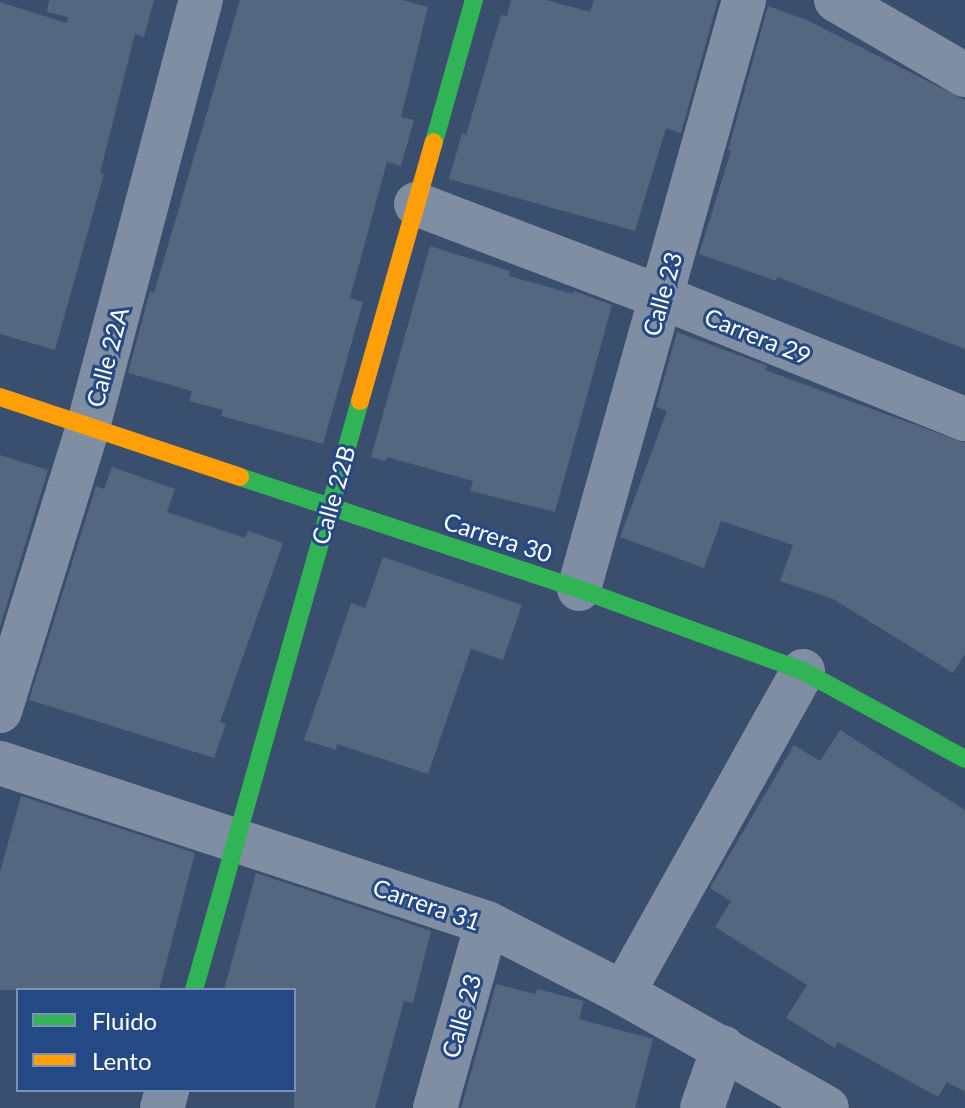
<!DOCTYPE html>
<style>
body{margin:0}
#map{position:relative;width:965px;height:1108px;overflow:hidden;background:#3a4e6e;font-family:Lato,sans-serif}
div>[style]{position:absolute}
.building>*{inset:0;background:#55667f}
.street>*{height:44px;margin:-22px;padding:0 22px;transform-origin:22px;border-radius:22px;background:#808ea4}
.fast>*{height:18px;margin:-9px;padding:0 9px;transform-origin:9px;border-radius:9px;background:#30b455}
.slow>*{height:18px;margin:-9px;padding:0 9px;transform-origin:9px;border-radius:9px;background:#ff9f0a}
span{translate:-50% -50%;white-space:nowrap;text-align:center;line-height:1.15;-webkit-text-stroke:6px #244984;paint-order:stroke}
.street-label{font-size:24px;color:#fff}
.legend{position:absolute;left:16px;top:988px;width:280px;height:104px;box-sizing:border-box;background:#244984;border:2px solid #7c92b5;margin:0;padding:10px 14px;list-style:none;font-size:24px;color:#fff}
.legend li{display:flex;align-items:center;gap:16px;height:40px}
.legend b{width:40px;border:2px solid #7c92b5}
</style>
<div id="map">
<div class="building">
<div style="clip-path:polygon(49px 0,154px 0,144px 37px,135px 34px,100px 173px,104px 174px,55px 350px,0 334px,0 2px,67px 23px,68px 17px,47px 12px)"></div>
<div style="clip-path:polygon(240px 0,402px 0,428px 7px,401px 117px,414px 120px,401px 166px,387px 162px,350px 298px,363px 302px,323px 444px,221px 416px,223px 410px,189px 401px,192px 391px,128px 373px,150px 291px,154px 293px)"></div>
<div style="clip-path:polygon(511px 0,546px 0,590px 12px,594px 0,718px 0,681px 133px,666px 128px,635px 231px,449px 179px,462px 133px,466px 135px,501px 15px,507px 16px)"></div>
<div style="clip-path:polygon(768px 6px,807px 20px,965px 100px,965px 349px,777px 277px,776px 281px,699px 254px,731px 151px,728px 150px)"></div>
<div style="clip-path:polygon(430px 246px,510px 271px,509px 276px,573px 294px,574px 291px,612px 305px,555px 512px,470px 491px,473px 481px,387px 457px,386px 461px,371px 457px)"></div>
<div style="clip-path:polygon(677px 332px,767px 366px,765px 370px,965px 443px,965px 654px,953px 673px,833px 599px,780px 581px,793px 545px,721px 521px,704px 568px,620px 537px,667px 411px,656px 407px)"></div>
<div style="clip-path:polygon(0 455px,48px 470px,0 627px)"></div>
<div style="clip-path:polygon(112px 467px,175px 489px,167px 512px,245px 538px,248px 531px,283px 543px,220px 722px,226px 724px,214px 758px,29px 700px,96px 486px,104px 489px)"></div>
<div style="clip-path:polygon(383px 557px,522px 605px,503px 660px,471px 649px,428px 774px,337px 744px,336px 750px,304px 740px,351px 603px,365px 608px)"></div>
<div style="clip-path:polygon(840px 730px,965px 810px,965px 1092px,947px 1082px,938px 1097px,838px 1042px,835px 1048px,786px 1018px,807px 985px,715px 927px,731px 901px,710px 888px,794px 745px,820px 761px)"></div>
<div style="clip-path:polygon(21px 796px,195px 853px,159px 990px,0 990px,0 872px)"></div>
<div style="clip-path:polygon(256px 873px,431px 931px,413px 1003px,404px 1001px,375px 1108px,294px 1108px,294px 990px,224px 990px)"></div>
<div style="clip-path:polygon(496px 984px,535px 994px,537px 989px,584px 1001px,579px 1019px,653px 1039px,635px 1108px,461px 1108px)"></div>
</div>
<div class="street">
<div style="left:836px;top:0;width:149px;rotate:30.2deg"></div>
<div style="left:416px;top:204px;width:262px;rotate:20.8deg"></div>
<div style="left:661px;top:297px;width:328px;rotate:21.9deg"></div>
<div style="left:579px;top:589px;width:612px;rotate:-74.35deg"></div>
<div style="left:0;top:711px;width:297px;rotate:-72.8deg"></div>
<div style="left:88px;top:427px;width:442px;rotate:-75.2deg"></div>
<div style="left:0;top:763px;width:513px;rotate:18.19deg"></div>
<div style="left:487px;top:923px;width:153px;rotate:27.2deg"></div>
<div style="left:623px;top:993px;width:234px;rotate:29.4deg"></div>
<div style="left:623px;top:993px;width:369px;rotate:-60.8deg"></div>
<div style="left:162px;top:1108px;width:19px;rotate:-74deg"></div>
<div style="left:435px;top:1108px;width:192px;rotate:-74.3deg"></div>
<div style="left:702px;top:1108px;width:64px;rotate:-70.7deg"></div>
</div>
<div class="fast">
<div style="left:434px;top:142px;width:148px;rotate:-74.3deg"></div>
<div style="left:240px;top:477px;width:357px;rotate:18.3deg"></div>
<div style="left:579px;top:589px;width:239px;rotate:20.1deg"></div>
<div style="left:803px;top:671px;width:184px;rotate:28.5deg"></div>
<div style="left:194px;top:990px;width:612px;rotate:-74.26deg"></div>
</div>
<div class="slow">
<div style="left:0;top:397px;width:253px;rotate:18.4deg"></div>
<div style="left:360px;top:401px;width:269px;rotate:-74.1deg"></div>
</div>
<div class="street-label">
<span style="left:662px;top:294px;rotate:-74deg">Calle 23</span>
<span style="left:758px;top:336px;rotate:22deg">Carrera 29</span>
<span style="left:107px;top:357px;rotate:-75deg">Calle 22A</span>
<span style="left:333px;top:495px;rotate:-74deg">Calle 22B</span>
<span style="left:498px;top:537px;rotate:18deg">Carrera 30</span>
<span style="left:427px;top:904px;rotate:19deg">Carrera 31</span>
<span style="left:461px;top:1016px;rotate:-74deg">Calle 23</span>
</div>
<ul class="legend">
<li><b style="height:10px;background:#30b455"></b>Fluido</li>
<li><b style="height:10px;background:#ff9f0a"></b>Lento</li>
</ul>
</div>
